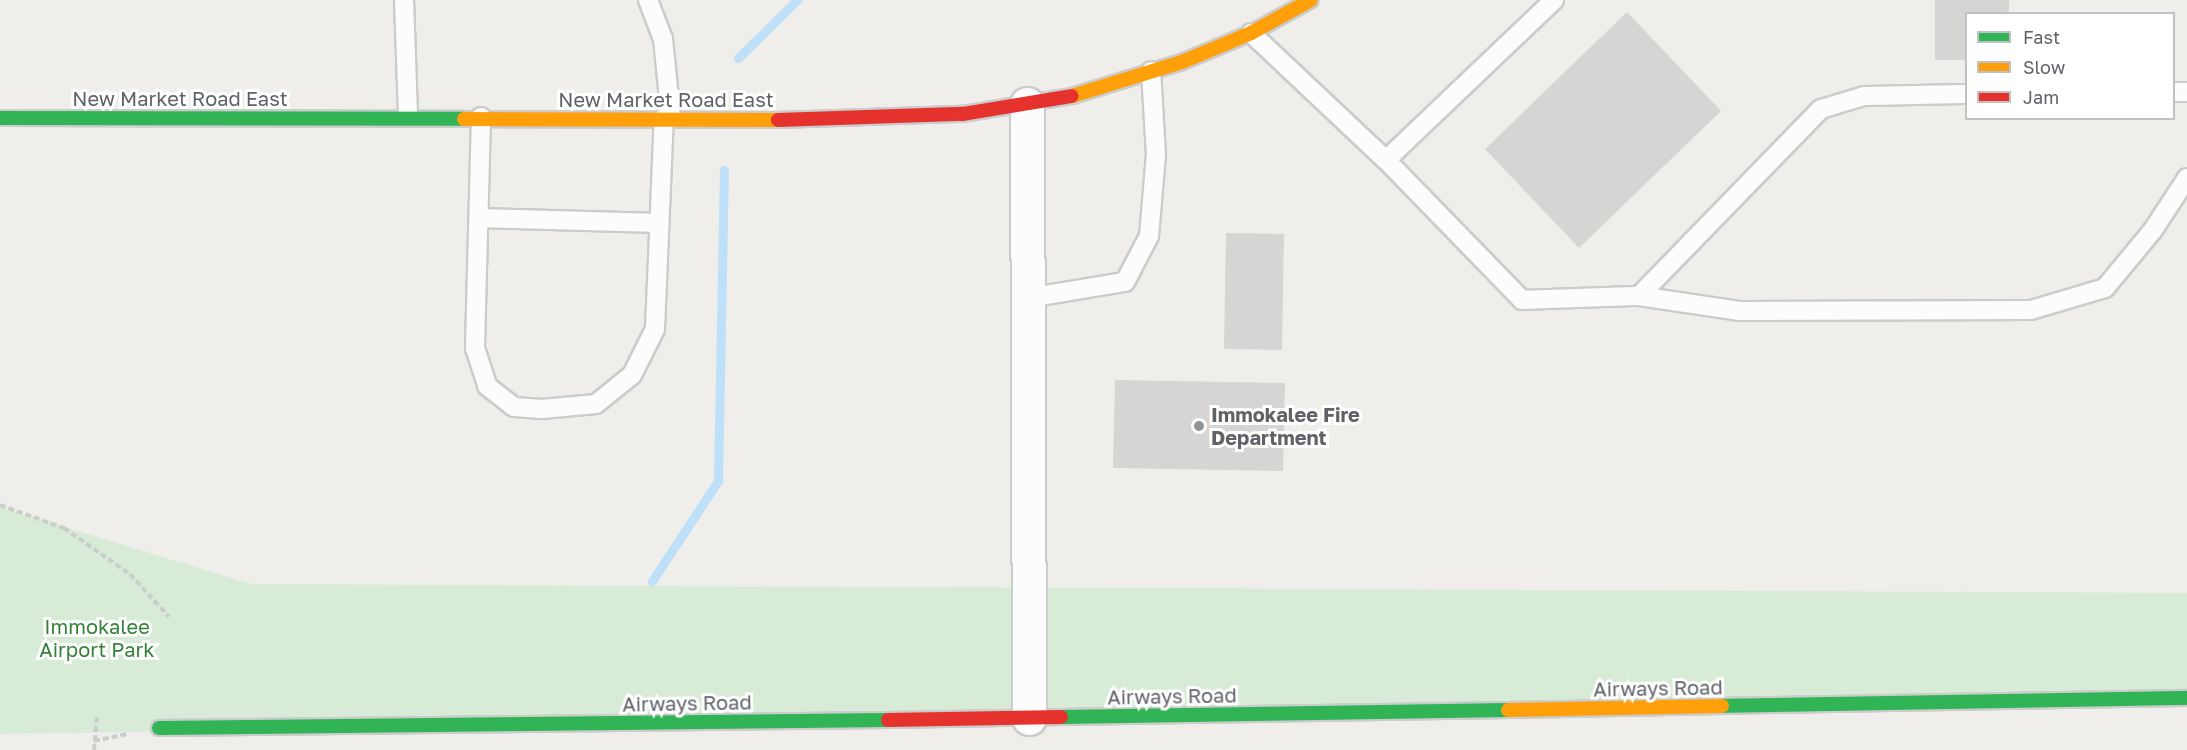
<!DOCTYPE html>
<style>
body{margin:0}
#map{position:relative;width:2187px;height:750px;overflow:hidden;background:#efeeea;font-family:"Golos Text",sans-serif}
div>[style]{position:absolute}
.green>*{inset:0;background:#d8ebd6}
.stream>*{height:9px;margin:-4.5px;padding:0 4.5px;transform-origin:4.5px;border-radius:4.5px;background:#bfe0f9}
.building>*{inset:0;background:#d6d5d3}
.path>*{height:4px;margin-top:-2px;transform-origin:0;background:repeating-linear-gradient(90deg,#cacfcc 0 6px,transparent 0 9px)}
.roads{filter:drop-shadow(2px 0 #cbcccc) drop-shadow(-2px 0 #cbcccc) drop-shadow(0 2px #cbcccc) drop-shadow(0 -2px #cbcccc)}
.lane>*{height:18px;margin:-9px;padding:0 9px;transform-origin:9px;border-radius:9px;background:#fdfcfc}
.street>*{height:33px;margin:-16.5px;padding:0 16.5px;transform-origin:16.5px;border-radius:16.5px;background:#fdfcfc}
.fast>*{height:14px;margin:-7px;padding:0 7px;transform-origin:7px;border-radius:7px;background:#30b455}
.slow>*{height:14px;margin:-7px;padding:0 7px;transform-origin:7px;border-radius:7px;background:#ff9f0a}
.jam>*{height:14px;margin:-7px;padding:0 7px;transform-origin:7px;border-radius:7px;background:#e5322d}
.dots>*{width:16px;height:16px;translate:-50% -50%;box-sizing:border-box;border:3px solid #fff;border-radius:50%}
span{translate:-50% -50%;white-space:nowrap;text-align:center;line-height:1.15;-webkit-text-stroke:6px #fff;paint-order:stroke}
.street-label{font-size:20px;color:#5f6368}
.poi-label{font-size:20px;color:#5f6368;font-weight:700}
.left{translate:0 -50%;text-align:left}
.park-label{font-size:20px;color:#348238}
.legend{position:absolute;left:1965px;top:12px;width:210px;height:108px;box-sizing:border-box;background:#fff;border:2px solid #bfc1c3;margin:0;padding:8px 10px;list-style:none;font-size:18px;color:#5f6368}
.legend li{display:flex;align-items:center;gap:12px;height:30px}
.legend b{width:30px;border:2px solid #bfc1c3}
</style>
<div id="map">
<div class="green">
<div style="clip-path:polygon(0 507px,251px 584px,2187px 593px,2187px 697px,0 734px)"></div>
</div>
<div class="stream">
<div style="left:738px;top:58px;width:83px;rotate:-44.5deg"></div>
<div style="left:652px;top:581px;width:120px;rotate:-56.6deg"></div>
<div style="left:718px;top:481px;width:311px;rotate:-88.9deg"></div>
</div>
<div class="building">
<div style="clip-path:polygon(1935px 0,2009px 0,2009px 14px,1966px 14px,1966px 60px,1935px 60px)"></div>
<div style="clip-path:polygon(1627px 12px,1721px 111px,1579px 248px,1485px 149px)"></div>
<div style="clip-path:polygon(1226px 233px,1284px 234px,1282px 350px,1224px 349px)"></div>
<div style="clip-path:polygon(1115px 380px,1285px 383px,1283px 471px,1113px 468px)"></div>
</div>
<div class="path">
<div style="left:0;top:505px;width:68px;rotate:19.8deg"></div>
<div style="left:64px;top:528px;width:80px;rotate:34.9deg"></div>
<div style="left:130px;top:574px;width:58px;rotate:47.8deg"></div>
<div style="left:94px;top:741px;width:35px;rotate:-12deg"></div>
<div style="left:94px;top:750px;width:35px;rotate:-85deg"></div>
</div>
<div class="roads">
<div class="lane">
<div style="left:404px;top:0;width:116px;rotate:88deg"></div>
<div style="left:648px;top:0;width:42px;rotate:69deg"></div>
<div style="left:663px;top:39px;width:79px;rotate:84.2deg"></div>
<div style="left:1251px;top:33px;width:185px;rotate:43.3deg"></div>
<div style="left:1386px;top:160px;width:232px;rotate:-43.6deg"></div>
<div style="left:2174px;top:92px;width:13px"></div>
<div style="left:481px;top:117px;width:231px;rotate:91.5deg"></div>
<div style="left:475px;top:348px;width:40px;rotate:72deg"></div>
<div style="left:487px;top:386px;width:34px;rotate:38deg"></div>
<div style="left:514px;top:407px;width:28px;rotate:4deg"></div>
<div style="left:542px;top:409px;width:54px;rotate:-5.3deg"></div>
<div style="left:596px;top:404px;width:46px;rotate:-38.9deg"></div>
<div style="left:632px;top:375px;width:51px;rotate:-63.4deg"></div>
<div style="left:655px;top:329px;width:211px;rotate:-87.6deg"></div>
<div style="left:1386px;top:160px;width:195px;rotate:45.8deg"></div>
<div style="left:1522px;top:300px;width:117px;rotate:-2deg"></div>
<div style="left:1639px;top:296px;width:261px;rotate:-45.8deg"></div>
<div style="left:1821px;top:109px;width:45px;rotate:-16.8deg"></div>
<div style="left:1864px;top:96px;width:102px;rotate:-1.1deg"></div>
<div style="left:479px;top:218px;width:180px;rotate:1.6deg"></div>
<div style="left:1639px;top:296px;width:101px;rotate:8.5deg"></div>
<div style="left:1739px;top:311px;width:292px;rotate:-0.2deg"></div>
<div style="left:2031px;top:310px;width:77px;rotate:-16.6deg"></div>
<div style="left:2105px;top:288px;width:75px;rotate:-50.4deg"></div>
<div style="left:2153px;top:230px;width:62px;rotate:-56.8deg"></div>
<div style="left:1028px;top:298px;width:98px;rotate:-9.4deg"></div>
<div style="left:1125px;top:282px;width:52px;rotate:-62.4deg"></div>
<div style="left:1149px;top:236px;width:81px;rotate:-85.1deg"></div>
<div style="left:1156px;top:155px;width:84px;rotate:-93.4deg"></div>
</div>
<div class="street">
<div style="left:1027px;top:104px;width:614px;rotate:89.81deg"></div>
</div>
<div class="fast">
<div style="left:0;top:118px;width:464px;rotate:0.1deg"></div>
<div style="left:1722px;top:706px;width:465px;rotate:-1deg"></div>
<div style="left:1061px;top:717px;width:447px;rotate:-0.9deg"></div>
<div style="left:159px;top:728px;width:729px;rotate:-0.63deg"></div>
</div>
<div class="slow">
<div style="left:1072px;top:96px;width:115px;rotate:-17.2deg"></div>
<div style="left:1182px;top:62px;width:75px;rotate:-22.8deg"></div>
<div style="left:1251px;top:33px;width:68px;rotate:-28.8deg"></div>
<div style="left:464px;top:119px;width:314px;rotate:0.2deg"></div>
<div style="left:1508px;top:710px;width:214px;rotate:-1.1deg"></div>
</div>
<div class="jam">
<div style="left:778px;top:120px;width:185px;rotate:-1.9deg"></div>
<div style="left:963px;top:114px;width:110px;rotate:-9.4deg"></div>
<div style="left:888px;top:720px;width:173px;rotate:-1deg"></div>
</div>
</div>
<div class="dots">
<div style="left:1199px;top:426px;background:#919496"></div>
</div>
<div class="street-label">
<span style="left:180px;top:98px">New Market Road East</span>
<span style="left:666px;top:99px">New Market Road East</span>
<span style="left:1658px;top:688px;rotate:-1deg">Airways Road</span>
<span style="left:1172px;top:696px;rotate:-1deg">Airways Road</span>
<span style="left:687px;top:703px;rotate:-1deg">Airways Road</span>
</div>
<div class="poi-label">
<span class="left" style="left:1211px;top:426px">Immokalee Fire<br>Department</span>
</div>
<div class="park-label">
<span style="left:97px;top:638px">Immokalee<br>Airport Park</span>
</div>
<ul class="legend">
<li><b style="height:8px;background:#30b455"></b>Fast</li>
<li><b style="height:8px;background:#ff9f0a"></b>Slow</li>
<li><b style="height:8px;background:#e5322d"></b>Jam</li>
</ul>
</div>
